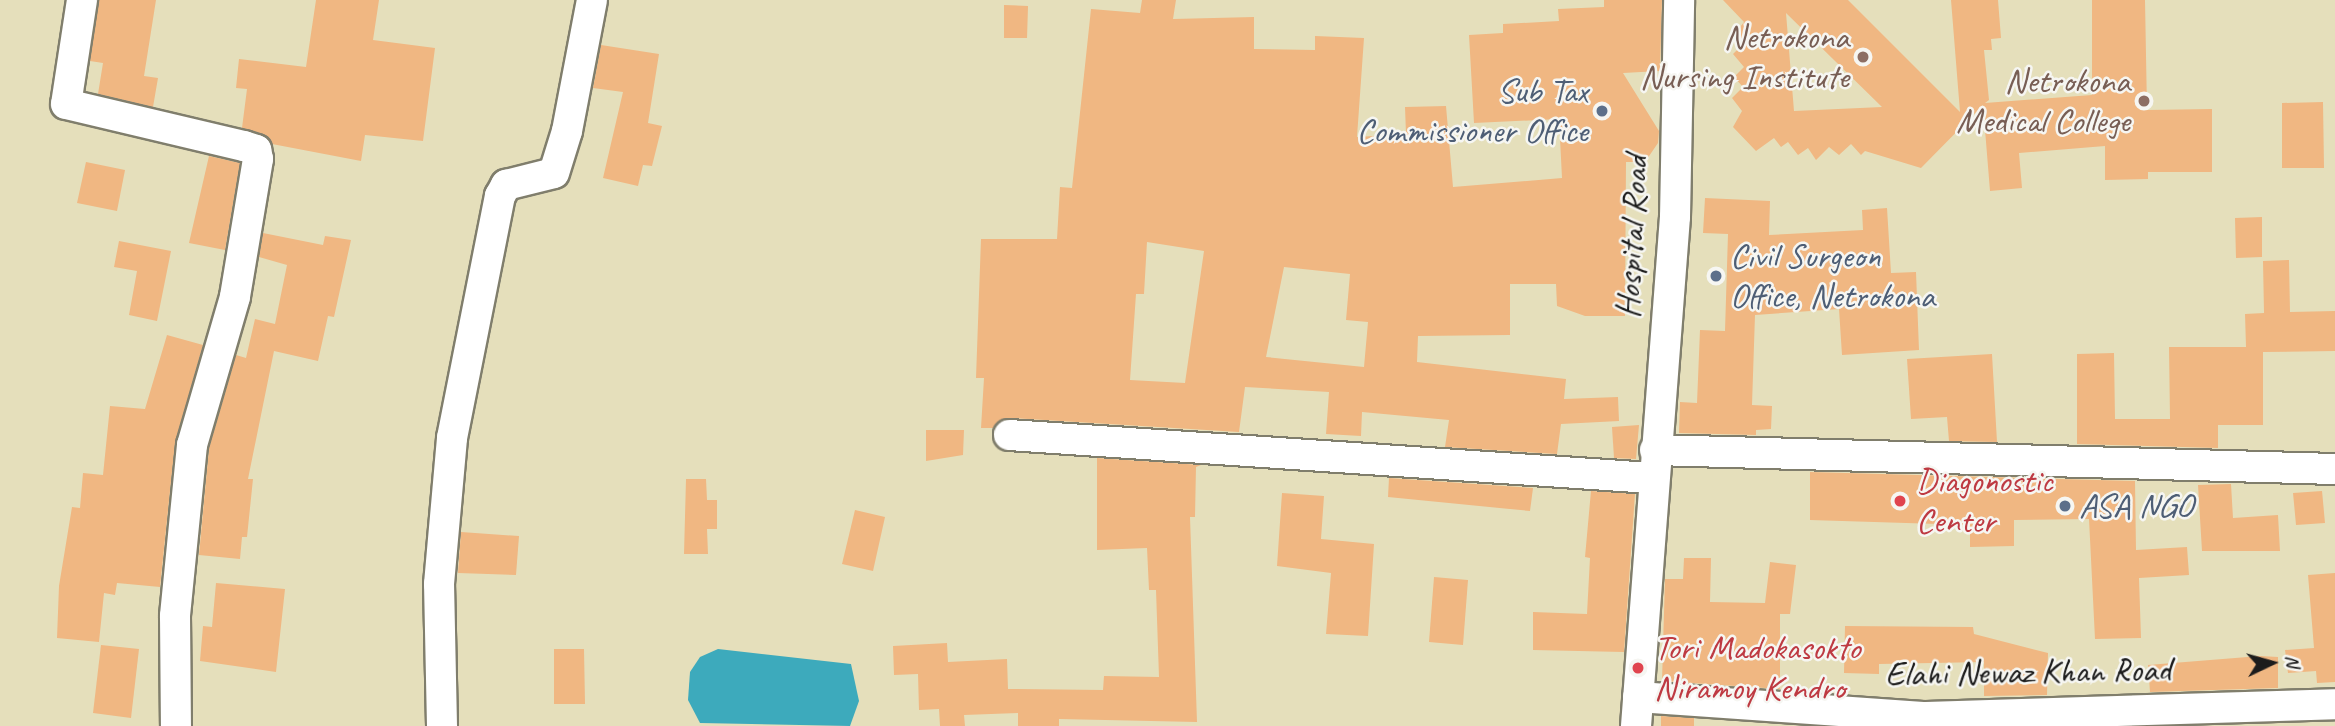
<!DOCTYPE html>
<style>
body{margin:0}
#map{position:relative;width:2335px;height:726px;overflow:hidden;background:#e5dfbb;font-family:Caveat,sans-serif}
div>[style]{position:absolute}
.water>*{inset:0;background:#3daabc}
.building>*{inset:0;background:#f0b782}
.roads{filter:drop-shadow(2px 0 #807e6c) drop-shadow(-2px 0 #807e6c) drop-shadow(0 2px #807e6c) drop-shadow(0 -2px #807e6c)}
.minor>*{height:30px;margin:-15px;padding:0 15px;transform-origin:15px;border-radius:15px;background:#fff}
.dots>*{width:19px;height:19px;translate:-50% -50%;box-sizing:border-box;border:4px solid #f6f6f2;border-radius:50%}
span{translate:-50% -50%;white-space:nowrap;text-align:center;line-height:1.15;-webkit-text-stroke:5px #f6f6f2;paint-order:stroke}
.education-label{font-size:35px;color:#785e54}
.right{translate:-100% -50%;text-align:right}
.service-label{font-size:35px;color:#4e5e75}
.left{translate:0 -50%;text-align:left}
.street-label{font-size:35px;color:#1c1c1c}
.health-label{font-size:35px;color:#be3a42}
.north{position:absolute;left:2237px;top:628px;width:70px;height:70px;-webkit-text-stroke:5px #f6f6f2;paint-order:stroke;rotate:85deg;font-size:19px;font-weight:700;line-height:28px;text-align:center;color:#1c1c1c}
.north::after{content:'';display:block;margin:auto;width:24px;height:32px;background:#1c1c1c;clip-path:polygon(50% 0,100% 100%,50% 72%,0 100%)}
</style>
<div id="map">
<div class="water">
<div style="clip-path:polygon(718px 649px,851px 664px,859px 701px,850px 726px,700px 723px,688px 700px,690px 672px,700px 657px)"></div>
</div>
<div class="building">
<div style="clip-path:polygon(99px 0,156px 0,144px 76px,158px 78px,153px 107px,98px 94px,103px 63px,90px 61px)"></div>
<div style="clip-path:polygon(316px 0,379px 0,373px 40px,435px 48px,423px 141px,365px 135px,361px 161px,272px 144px,262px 134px,242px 128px,247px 89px,236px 88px,239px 59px,306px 67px)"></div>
<div style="clip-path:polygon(evenodd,1142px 0,1176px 0,1173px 19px,1254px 17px,1254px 49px,1315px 50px,1315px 36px,1364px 38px,1357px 137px,1406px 134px,1405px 107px,1446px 106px,1453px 187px,1562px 178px,1559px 119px,1474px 123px,1469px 35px,1503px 33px,1503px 24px,1559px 21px,1558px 9px,1604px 7px,1604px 0,1662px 0,1660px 71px,1623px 73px,1659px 131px,1658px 143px,1645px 162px,1626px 162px,1625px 316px,1585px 316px,1557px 306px,1556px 284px,1510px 284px,1510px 335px,1418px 336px,1417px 362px,1566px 379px,1564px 399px,1618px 397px,1619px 421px,1561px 424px,1557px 454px,1445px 447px,1449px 420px,1362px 412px,1361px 436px,1326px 434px,1329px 392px,1245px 387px,1239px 432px,1010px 418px,993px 428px,981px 428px,984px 378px,976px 378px,981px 239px,1057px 239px,1060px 187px,1072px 188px,1091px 9px,1140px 13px,1142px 0,1147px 242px,1204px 251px,1185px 383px,1130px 380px,1136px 294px,1144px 294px,1147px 242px,1142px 0,1284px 267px,1350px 274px,1346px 320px,1368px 322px,1364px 367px,1266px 357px,1284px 267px)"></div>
<div style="clip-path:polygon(evenodd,1723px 0,1848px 0,1960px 112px,1951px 0,1998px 0,2001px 38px,1991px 39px,1992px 50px,1984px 50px,1989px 100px,1985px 103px,2092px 95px,2092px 0,2145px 0,2147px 110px,2212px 109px,2212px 172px,2148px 172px,2148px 179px,2105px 180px,2105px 146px,2019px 153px,2022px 188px,1990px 191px,1983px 105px,1921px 168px,1865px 151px,1861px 155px,1851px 144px,1839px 155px,1829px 147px,1816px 160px,1808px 148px,1798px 155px,1788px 142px,1781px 147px,1774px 138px,1756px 151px,1733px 127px,1742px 111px,1732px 98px,1743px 87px,1734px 77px,1744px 67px,1733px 54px,1744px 43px,1734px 35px,1744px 22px,1723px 0,1786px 13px,1882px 107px,1794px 111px,1786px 13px)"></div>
<div style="clip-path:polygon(1004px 5px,1028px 6px,1027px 38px,1004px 38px)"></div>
<div style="clip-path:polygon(601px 45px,659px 54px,648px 123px,662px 126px,652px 166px,643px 165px,638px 186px,603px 178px,623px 92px,593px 88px)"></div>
<div style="clip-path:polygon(2323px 102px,2324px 168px,2282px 168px,2282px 103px)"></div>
<div style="clip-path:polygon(209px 156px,240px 163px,225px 250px,189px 243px)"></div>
<div style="clip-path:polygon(86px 162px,125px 170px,117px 211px,77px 203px)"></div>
<div style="clip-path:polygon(1705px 198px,1770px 201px,1769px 235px,1863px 230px,1862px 210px,1887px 208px,1891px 273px,1916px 272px,1919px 350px,1842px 355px,1839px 309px,1755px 315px,1752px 405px,1772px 406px,1771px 429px,1756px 430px,1756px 435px,1679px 433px,1680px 402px,1697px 403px,1700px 330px,1725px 331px,1728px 234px,1703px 233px)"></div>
<div style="clip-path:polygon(2262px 217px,2262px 257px,2236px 258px,2235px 218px)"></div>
<div style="clip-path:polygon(263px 233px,323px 245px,325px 236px,351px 240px,334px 317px,328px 316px,318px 361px,274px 351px,248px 479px,253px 479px,247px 537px,242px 537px,240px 559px,199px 555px,209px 448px,236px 355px,246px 358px,255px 319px,275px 324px,287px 265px,259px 257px)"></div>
<div style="clip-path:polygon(119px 241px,171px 251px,157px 321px,129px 315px,137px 271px,114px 267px)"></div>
<div style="clip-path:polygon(2289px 260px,2290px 312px,2335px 311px,2335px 351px,2263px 352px,2263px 425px,2218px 425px,2218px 448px,2077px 444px,2077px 354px,2114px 353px,2115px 419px,2170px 419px,2169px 347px,2246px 347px,2245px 314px,2264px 313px,2263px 261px)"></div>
<div style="clip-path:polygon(167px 335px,203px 345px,175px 443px,160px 587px,117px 583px,115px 595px,104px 593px,99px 642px,57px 638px,59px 586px,72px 507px,80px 508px,83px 473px,103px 475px,110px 406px,145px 409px)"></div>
<div style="clip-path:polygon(1992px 354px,1997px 442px,1949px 441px,1947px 417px,1911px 419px,1907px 359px)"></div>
<div style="clip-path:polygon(1639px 425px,1636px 459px,1614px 458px,1612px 427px)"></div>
<div style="clip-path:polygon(926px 430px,964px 430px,963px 455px,926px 461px)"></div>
<div style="clip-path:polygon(1097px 458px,1201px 465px,1196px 467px,1195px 517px,1190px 517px,1197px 722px,1059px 719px,1059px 726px,1018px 726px,1018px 713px,964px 715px,965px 726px,940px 726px,939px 709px,919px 710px,918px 674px,894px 675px,893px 646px,947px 643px,948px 662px,1007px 659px,1008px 689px,1103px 690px,1104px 676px,1159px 677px,1156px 590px,1149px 590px,1147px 548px,1097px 550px)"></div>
<div style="clip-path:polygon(1810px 472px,2135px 481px,2136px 550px,2187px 547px,2189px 575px,2139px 578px,2141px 638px,2095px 639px,2089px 519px,2014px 520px,2014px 546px,1970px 547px,1970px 525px,1810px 520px)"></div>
<div style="clip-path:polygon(1389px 478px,1533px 488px,1530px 511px,1388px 497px)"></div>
<div style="clip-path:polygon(686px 479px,706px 479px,707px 500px,717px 500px,717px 529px,707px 529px,708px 554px,684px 554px)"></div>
<div style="clip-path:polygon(2231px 484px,2233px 518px,2278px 515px,2280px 551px,2202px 551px,2198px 485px)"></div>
<div style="clip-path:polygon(1591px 491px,1635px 494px,1624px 652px,1533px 650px,1533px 612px,1587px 614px,1590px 558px,1585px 557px)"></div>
<div style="clip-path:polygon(2322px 491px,2325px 523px,2296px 525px,2293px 493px)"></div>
<div style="clip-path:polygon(1282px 493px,1324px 496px,1321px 539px,1374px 544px,1368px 636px,1326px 634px,1331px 573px,1277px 566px)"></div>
<div style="clip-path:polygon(855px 510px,885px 517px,873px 571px,842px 564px)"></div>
<div style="clip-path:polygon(461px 532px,519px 536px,516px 575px,458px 573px)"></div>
<div style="clip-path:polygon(1684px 558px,1711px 558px,1710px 602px,1765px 603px,1770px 562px,1796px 565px,1790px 614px,1780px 614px,1780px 689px,1662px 681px,1665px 579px,1683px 579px)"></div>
<div style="clip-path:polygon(2335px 573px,2335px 682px,2317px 683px,2316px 671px,2288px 673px,2285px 650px,2314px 648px,2308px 575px)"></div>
<div style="clip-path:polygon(1434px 577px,1468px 580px,1463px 645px,1429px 642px)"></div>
<div style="clip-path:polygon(216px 583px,285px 589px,276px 672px,200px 661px,203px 626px,212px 627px)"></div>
<div style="clip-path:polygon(1845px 626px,1973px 627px,1974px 634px,2048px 653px,2047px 695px,1984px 696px,1984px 662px,1879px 664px,1879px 674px,1844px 673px)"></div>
<div style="clip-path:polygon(101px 645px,139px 649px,131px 718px,93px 713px)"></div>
<div style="clip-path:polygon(554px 649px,584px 649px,585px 704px,554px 704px)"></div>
<div style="clip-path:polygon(2260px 656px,2278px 657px,2278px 688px,2150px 692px,2148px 665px)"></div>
<div style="clip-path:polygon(1661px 716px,1694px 718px,1694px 726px,1661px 726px)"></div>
</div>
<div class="roads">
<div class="minor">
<div style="left:82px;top:0;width:105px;rotate:98.7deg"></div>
<div style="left:66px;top:104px;width:183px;rotate:13.3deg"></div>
<div style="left:244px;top:146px;width:13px;rotate:18deg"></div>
<div style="left:256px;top:150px;width:9px;rotate:77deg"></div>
<div style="left:258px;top:159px;width:140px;rotate:99.5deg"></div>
<div style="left:235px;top:297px;width:154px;rotate:106.2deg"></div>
<div style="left:192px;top:445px;width:172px;rotate:95.7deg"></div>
<div style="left:175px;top:616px;width:110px;rotate:89.5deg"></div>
<div style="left:1009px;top:435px;width:644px;rotate:3.83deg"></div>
<div style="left:1655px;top:450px;width:680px;rotate:1.6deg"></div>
<div style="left:1638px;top:697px;width:289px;rotate:4deg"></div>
<div style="left:1926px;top:717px;width:409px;rotate:-1.8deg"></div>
<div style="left:442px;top:726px;width:142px;rotate:-91.2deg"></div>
<div style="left:439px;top:584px;width:147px;rotate:-84.9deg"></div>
<div style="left:452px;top:438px;width:247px;rotate:-78.8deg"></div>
<div style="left:500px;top:196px;width:13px;rotate:-61deg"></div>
<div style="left:506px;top:185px;width:49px;rotate:-14deg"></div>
<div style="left:554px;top:173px;width:44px;rotate:-72.8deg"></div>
<div style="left:567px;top:131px;width:133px;rotate:-79.2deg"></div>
<div style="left:1636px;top:726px;width:510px;rotate:-85.62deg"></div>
<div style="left:1675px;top:217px;width:217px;rotate:-88.9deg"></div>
</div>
</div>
<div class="dots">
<div style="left:1863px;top:57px;background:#8d6e63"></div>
<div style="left:2144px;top:101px;background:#8d6e63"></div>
<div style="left:1602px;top:111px;background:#5c6f8a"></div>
<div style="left:1716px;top:276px;background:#5c6f8a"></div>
<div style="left:1900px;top:501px;background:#e0444e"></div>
<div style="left:2065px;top:506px;background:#5c6f8a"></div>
<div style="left:1638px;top:668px;background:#e0444e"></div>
</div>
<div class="education-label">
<span class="right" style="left:1849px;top:57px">Netrokona<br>Nursing Institute</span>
<span class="right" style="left:2130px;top:101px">Netrokona<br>Medical College</span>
</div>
<div class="service-label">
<span class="right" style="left:1588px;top:111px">Sub Tax<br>Commissioner Office</span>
<span class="left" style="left:1730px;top:276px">Civil Surgeon<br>Office, Netrokona</span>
<span class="left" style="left:2079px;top:506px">ASA NGO</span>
</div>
<div class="street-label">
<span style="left:1632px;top:237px;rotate:-87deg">Hospital Road</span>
<span style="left:2028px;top:672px;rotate:-1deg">Elahi Newaz Khan Road</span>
</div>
<div class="health-label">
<span class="left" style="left:1916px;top:501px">Diagonostic<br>Center</span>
<span class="left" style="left:1654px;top:668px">Tori Madokasokto<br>Niramoy Kendro</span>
</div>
<div class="north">N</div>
</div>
